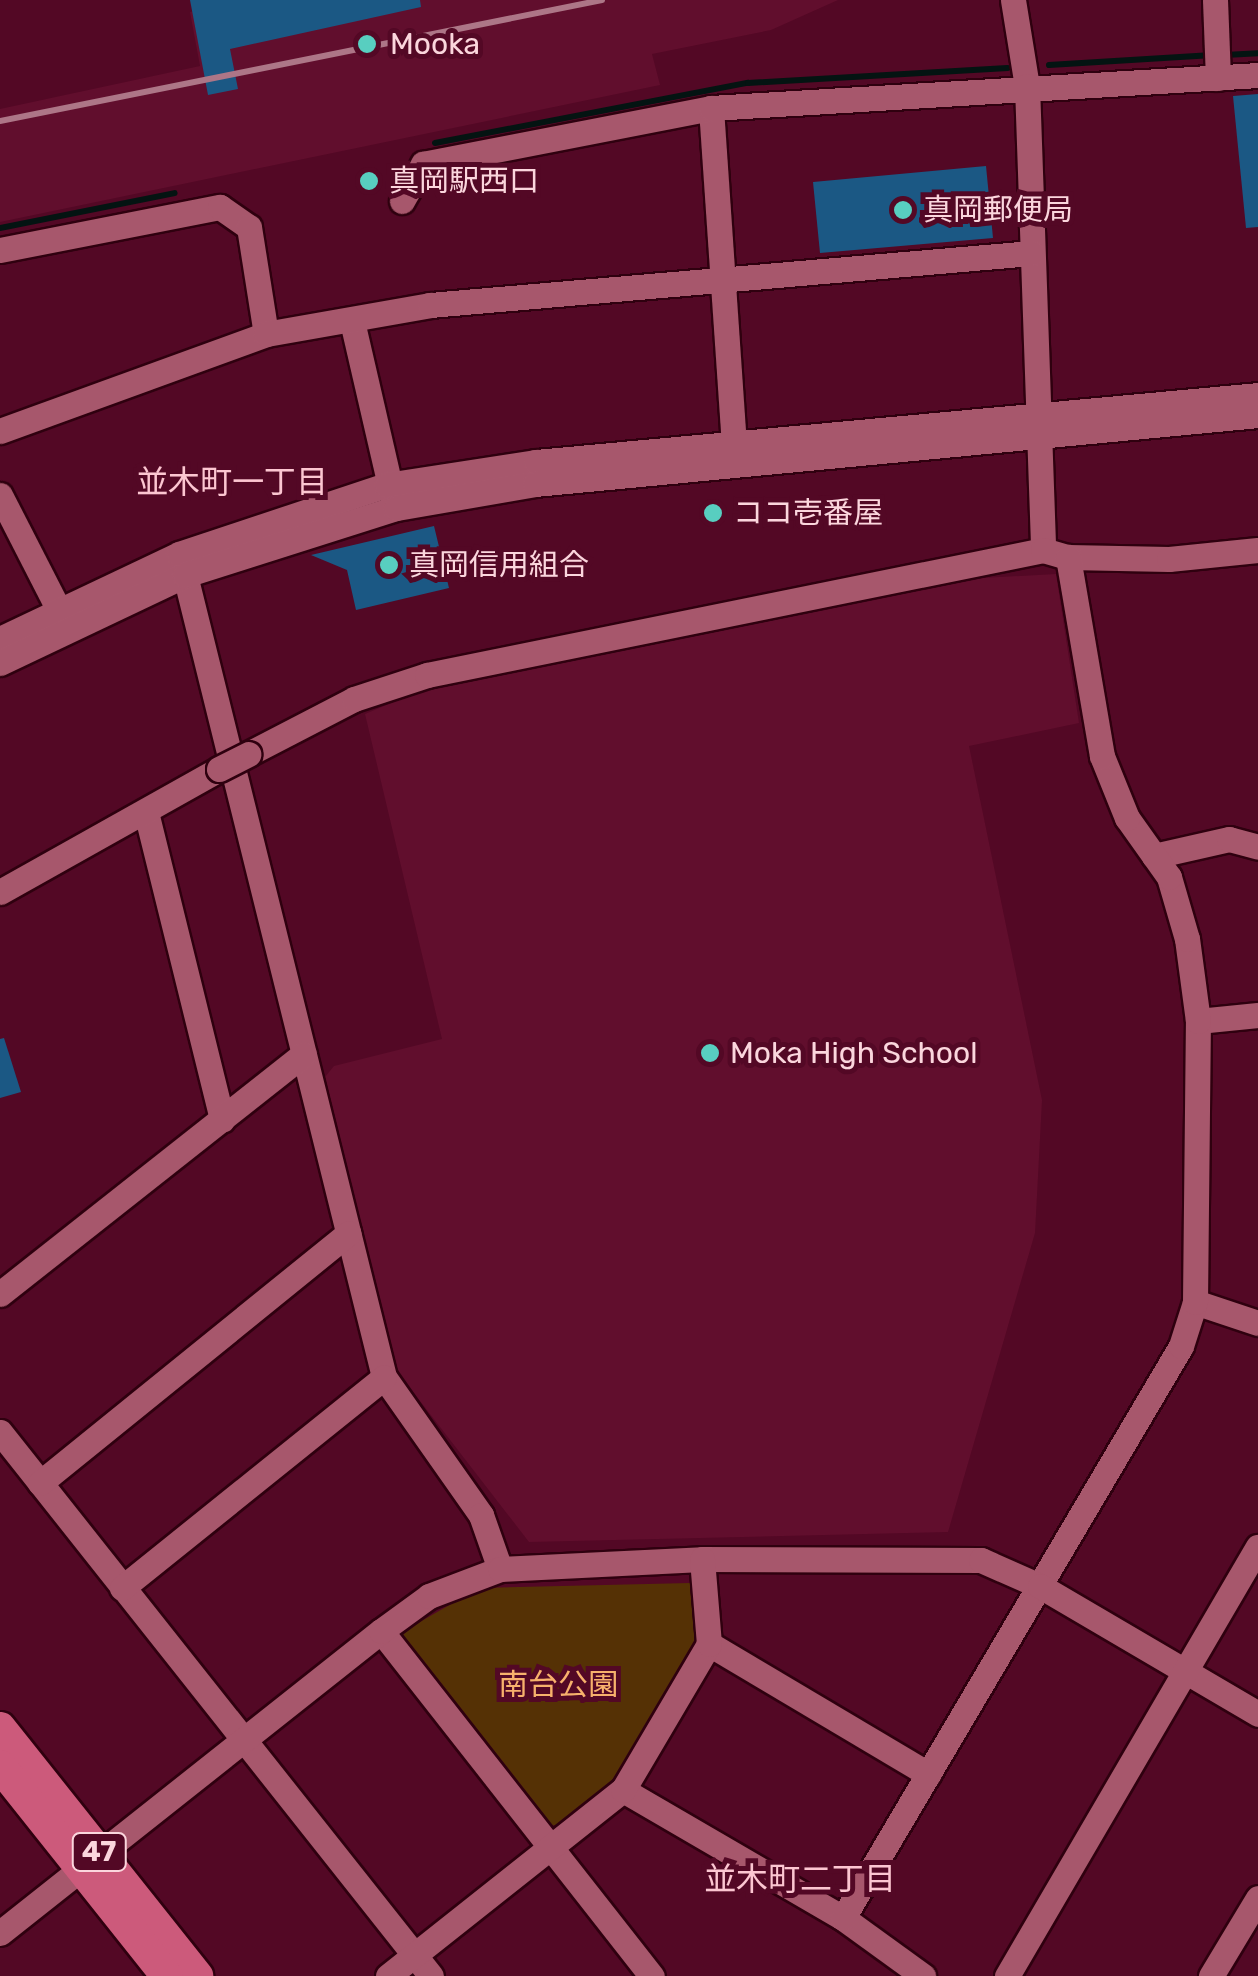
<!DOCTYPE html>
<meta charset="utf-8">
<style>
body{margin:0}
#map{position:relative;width:1258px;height:1976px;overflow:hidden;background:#530825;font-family:Rubik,"Noto Sans JP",sans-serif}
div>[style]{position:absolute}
.built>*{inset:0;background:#610e2d}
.green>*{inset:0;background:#553105}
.stream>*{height:6px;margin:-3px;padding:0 3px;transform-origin:3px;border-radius:3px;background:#041412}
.building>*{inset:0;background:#1b5884}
.roads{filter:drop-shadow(2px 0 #2f000f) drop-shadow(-2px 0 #2f000f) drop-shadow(0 2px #2f000f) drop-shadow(0 -2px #2f000f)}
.minor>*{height:25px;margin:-12.5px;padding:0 12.5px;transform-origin:12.5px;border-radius:12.5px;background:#a7576c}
.major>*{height:32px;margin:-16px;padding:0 16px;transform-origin:16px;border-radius:16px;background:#cc5a7b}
.rail>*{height:6px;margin:-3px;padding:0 3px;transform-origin:3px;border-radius:3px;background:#ad7687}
.bridges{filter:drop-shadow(2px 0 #2f000f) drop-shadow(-2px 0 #2f000f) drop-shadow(0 2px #2f000f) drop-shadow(0 -2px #2f000f)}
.minor-bridge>*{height:25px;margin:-12.5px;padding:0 12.5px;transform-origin:12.5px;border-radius:12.5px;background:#a7576c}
.dots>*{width:28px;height:28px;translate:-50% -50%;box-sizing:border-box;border:5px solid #530825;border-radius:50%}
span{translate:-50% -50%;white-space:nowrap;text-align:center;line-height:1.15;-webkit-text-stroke:10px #530825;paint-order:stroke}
.shield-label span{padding:2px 8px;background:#530825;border:2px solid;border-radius:8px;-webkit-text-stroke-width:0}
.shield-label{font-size:28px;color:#fbd6dd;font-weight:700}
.poi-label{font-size:30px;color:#fbd6dd}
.left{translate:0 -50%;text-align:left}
.park-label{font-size:30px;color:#f7b16c}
.neighbourhood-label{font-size:32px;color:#fcc6d1}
</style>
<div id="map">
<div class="built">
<div style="clip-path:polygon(247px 0,838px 0,771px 30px,652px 54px,660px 85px,0 222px,0 109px,200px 66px,190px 12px)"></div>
<div style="clip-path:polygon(1056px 574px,1079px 723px,969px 746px,1042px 1100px,1035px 1233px,948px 1532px,529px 1542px,396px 1370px,325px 1077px,334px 1066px,442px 1039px,365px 714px,429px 687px,982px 578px)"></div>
</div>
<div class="green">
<div style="clip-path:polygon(690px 1583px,698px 1593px,699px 1640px,616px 1785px,559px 1827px,540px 1821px,401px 1646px,404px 1631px,479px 1588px)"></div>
</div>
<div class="stream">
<div style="left:1225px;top:55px;width:33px;rotate:-3deg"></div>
<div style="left:1049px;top:65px;width:164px;rotate:-3.5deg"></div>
<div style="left:435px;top:143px;width:319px;rotate:-10.9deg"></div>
<div style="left:748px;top:83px;width:260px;rotate:-3.3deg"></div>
<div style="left:0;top:228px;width:178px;rotate:-11.3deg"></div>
</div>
<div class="building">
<div style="clip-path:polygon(190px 0,420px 0,421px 7px,230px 49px,238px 89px,208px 95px)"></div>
<div style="clip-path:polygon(1258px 94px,1258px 227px,1246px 228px,1233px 96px)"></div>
<div style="clip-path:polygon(986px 166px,993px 238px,820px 253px,813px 182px)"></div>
<div style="clip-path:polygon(434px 526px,449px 588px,356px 610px,347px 570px,311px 555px)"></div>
<div style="clip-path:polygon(4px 1038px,21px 1092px,0 1098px,0 1039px)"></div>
</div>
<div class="roads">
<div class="minor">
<div style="left:1013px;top:0;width:87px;rotate:80.8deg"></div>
<div style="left:1027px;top:86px;width:464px;rotate:88deg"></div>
<div style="left:1215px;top:0;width:78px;rotate:87.8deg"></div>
<div style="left:711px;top:108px;width:338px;rotate:86.1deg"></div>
<div style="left:402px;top:201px;width:43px;rotate:-60.4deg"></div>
<div style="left:423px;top:164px;width:293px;rotate:-11deg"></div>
<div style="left:711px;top:108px;width:548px;rotate:-3.45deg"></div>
<div style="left:0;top:250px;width:224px;rotate:-11.1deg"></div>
<div style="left:220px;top:207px;width:35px;rotate:35deg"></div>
<div style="left:249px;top:227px;width:108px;rotate:81deg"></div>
<div style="left:352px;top:321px;width:183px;rotate:77deg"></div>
<div style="left:0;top:431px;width:283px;rotate:-20deg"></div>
<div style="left:266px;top:334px;width:167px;rotate:-10deg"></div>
<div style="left:430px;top:305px;width:604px;rotate:-4.94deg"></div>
<div style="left:0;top:495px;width:145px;rotate:62.9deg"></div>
<div style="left:182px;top:563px;width:839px;rotate:76.06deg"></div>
<div style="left:384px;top:1377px;width:169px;rotate:54.9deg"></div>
<div style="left:481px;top:1515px;width:57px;rotate:70.6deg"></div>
<div style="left:0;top:639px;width:198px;rotate:-25.4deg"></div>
<div style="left:179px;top:554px;width:219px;rotate:-18.4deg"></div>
<div style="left:387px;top:485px;width:151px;rotate:-8.8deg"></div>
<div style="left:536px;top:462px;width:725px;rotate:-5.3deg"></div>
<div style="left:0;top:663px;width:205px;rotate:-25.4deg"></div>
<div style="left:185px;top:575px;width:221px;rotate:-17.6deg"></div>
<div style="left:396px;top:508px;width:141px;rotate:-9.8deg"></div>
<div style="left:535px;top:484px;width:726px;rotate:-5.45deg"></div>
<div style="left:248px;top:754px;width:119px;rotate:-27.4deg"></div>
<div style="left:354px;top:699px;width:77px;rotate:-18.2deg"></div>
<div style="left:427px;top:675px;width:629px;rotate:-11.47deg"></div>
<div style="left:1043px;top:550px;width:26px;rotate:16deg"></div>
<div style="left:1068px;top:557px;width:101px;rotate:1.1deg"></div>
<div style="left:1169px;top:559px;width:89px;rotate:-5.8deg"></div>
<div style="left:146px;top:812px;width:317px;rotate:76.1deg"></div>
<div style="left:1154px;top:856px;width:77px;rotate:-12.8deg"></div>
<div style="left:1229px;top:839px;width:30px;rotate:15deg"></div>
<div style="left:0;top:892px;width:251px;rotate:-29.3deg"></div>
<div style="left:1198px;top:1021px;width:60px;rotate:-5.7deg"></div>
<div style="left:0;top:1294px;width:387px;rotate:-38.3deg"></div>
<div style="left:1195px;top:1302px;width:66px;rotate:18.4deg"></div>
<div style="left:0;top:1432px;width:694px;rotate:51.61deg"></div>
<div style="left:40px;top:1483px;width:397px;rotate:-39deg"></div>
<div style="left:122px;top:1588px;width:336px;rotate:-38.8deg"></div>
<div style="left:381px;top:1631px;width:439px;rotate:51.9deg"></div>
<div style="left:709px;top:1644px;width:255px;rotate:30.7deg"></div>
<div style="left:623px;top:1790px;width:255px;rotate:30.2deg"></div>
<div style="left:843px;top:1918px;width:99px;rotate:35.9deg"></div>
<div style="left:843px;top:1918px;width:664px;rotate:-59.42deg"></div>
<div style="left:1181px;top:1346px;width:46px;rotate:-72.3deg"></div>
<div style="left:1195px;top:1302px;width:281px;rotate:-89.4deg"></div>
<div style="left:1198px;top:1021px;width:83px;rotate:-97.6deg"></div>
<div style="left:1187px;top:939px;width:65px;rotate:-106.2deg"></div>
<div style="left:1169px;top:877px;width:72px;rotate:-125.4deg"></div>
<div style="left:1127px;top:818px;width:67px;rotate:-112deg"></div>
<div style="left:1102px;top:756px;width:202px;rotate:-99.7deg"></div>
<div style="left:0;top:1933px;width:486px;rotate:-38.4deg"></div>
<div style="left:381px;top:1631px;width:59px;rotate:-36.1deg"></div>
<div style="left:429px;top:1596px;width:76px;rotate:-20.8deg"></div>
<div style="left:500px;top:1569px;width:202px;rotate:-2.8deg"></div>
<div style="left:702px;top:1559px;width:279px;rotate:0.2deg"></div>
<div style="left:981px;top:1560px;width:64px;rotate:23.8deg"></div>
<div style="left:1040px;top:1586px;width:253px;rotate:30.4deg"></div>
<div style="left:388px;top:1976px;width:300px;rotate:-38.4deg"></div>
<div style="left:623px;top:1790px;width:169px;rotate:-59.5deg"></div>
<div style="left:709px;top:1644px;width:85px;rotate:-94.7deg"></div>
<div style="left:1007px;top:1976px;width:497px;rotate:-59.7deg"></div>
<div style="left:1211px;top:1976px;width:91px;rotate:-58.9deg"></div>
</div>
<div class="major">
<div style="left:0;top:1728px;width:317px;rotate:51.5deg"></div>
<div style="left:0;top:1766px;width:268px;rotate:51.5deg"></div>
</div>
</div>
<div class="rail">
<div style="left:0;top:121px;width:614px;rotate:-11.36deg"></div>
</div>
<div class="bridges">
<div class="minor-bridge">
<div style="left:219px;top:769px;width:33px;rotate:-27deg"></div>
</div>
</div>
<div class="dots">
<div style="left:367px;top:44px;background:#58cec0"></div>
<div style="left:369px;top:181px;background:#58cec0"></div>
<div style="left:903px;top:210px;background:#58cec0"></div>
<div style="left:713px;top:513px;background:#58cec0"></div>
<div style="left:389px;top:565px;background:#58cec0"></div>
<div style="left:710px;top:1053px;background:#58cec0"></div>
</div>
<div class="shield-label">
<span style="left:99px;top:1852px">47</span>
</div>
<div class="poi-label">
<span class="left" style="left:390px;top:44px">Mooka</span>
<span class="left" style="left:389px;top:181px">真岡駅西口</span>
<span class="left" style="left:923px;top:210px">真岡郵便局</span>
<span class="left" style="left:733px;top:513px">ココ壱番屋</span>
<span class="left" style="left:409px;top:565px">真岡信用組合</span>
<span class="left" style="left:730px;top:1053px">Moka High School</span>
</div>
<div class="park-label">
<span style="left:558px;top:1685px">南台公園</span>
</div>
<div class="neighbourhood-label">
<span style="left:232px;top:482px">並木町一丁目</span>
<span style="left:800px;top:1879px">並木町二丁目</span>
</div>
</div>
